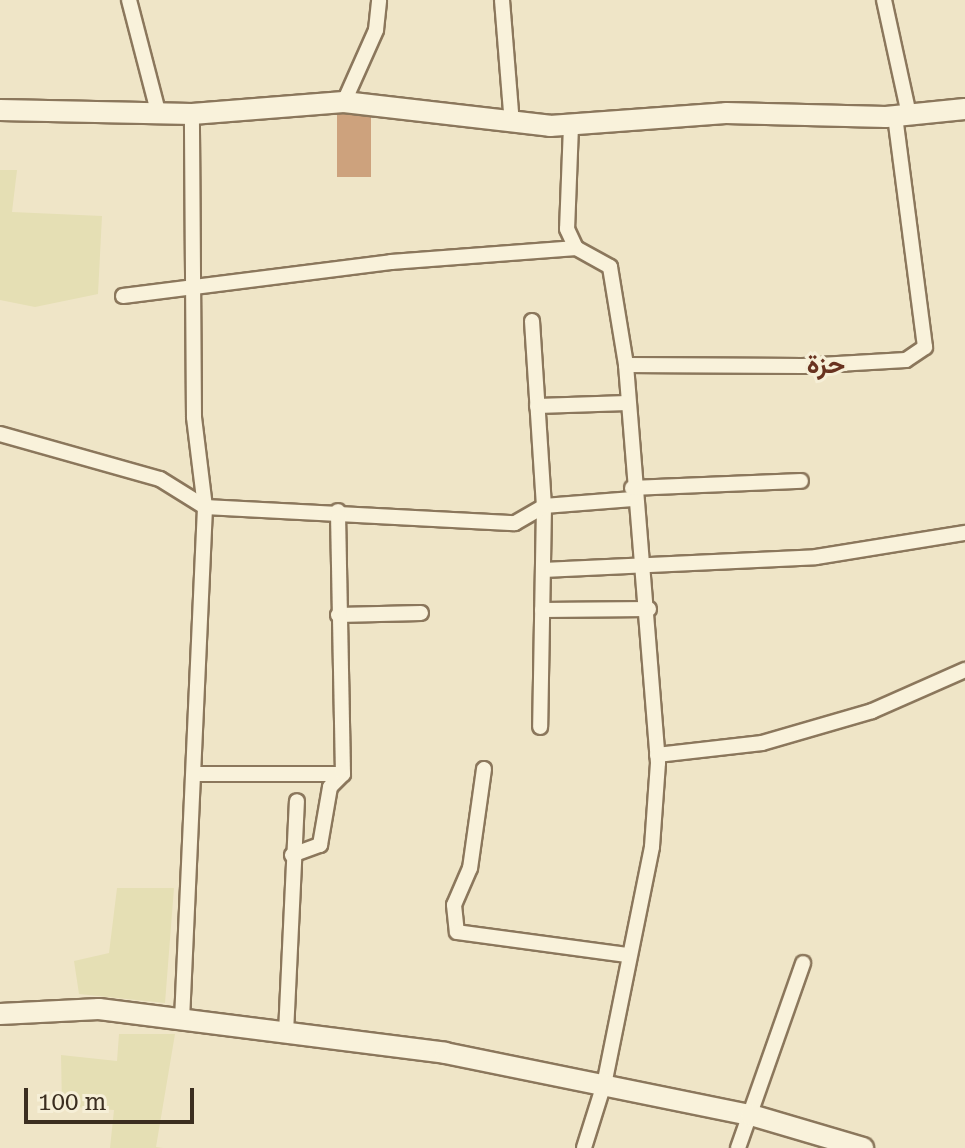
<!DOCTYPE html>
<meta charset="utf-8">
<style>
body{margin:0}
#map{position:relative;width:965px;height:1148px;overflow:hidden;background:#efe5c7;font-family:"Roboto Serif",Vazirmatn,serif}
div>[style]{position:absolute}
.farmland>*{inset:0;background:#e5dfb4}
.building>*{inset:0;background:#cda27d}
.roads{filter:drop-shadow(2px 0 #8b775c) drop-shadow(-2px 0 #8b775c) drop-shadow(0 2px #8b775c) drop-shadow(0 -2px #8b775c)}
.street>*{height:14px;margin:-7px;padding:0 7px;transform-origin:7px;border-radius:7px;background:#f9f2db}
.secondary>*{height:20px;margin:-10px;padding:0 10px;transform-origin:10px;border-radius:10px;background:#f9f2db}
span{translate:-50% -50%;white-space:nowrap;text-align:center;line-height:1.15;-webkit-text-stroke:6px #f6efd7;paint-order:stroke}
.quarter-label{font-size:26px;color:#68321f;font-weight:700}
.scale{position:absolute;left:24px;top:1088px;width:170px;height:36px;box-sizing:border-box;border:4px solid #3b2e20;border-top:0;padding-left:10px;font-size:24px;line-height:28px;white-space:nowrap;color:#3b2e20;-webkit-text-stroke:6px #f6efd7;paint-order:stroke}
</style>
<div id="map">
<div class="farmland">
<div style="clip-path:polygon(0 170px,17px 170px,12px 212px,102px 216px,98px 294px,35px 307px,0 300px)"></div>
<div style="clip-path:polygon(117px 888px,174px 888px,165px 1003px,79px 994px,74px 961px,109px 953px)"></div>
<div style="clip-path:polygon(119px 1034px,175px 1034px,156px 1147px,163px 1148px,110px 1148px,114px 1110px,62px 1106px,61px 1055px,117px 1061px)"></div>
</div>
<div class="building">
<div style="clip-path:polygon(337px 109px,371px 109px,371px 177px,337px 177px)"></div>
</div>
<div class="roads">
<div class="street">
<div style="left:129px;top:0;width:119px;rotate:75.4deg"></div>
<div style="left:502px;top:0;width:124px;rotate:85.4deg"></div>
<div style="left:884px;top:0;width:118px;rotate:77.7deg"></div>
<div style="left:344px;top:102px;width:79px;rotate:-66deg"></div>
<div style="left:376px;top:30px;width:30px;rotate:-84deg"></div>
<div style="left:571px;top:126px;width:103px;rotate:92.2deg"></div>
<div style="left:567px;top:229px;width:21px;rotate:65deg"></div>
<div style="left:576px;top:248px;width:39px;rotate:29deg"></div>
<div style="left:610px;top:267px;width:99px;rotate:80.7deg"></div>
<div style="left:626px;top:365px;width:399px;rotate:85.4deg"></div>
<div style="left:658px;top:763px;width:84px;rotate:94.1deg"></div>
<div style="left:652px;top:847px;width:242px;rotate:101.4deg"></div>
<div style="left:604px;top:1084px;width:67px;rotate:107.4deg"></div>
<div style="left:123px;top:296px;width:270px;rotate:-7.2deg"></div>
<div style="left:391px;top:262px;width:186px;rotate:-4.3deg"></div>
<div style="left:532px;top:321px;width:185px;rotate:86.3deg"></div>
<div style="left:544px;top:506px;width:221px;rotate:91deg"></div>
<div style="left:626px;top:365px;width:177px;rotate:0.3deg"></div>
<div style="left:803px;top:366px;width:103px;rotate:-3.3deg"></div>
<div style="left:906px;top:360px;width:23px;rotate:-34deg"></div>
<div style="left:925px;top:347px;width:232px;rotate:-97.4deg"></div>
<div style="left:537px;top:406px;width:91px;rotate:-1.9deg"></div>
<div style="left:0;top:434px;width:166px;rotate:15.7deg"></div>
<div style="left:160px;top:479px;width:53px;rotate:31.9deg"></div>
<div style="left:205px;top:507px;width:310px;rotate:3deg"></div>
<div style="left:515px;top:523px;width:34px;rotate:-30deg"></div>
<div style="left:544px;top:506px;width:89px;rotate:-4.5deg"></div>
<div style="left:632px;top:488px;width:169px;rotate:-2.4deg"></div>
<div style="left:543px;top:570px;width:273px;rotate:-2.7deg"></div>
<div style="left:816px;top:557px;width:151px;rotate:-9.2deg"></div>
<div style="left:542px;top:610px;width:107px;rotate:-0.5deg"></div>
<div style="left:338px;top:615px;width:83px;rotate:-1.4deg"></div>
<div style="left:657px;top:755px;width:106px;rotate:-6.5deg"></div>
<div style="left:762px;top:743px;width:115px;rotate:-16.2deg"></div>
<div style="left:872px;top:711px;width:102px;rotate:-23.8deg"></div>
<div style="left:484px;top:769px;width:100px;rotate:98deg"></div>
<div style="left:470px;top:868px;width:40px;rotate:113.4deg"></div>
<div style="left:454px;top:905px;width:27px;rotate:84deg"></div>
<div style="left:457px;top:932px;width:172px;rotate:7.7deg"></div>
<div style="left:194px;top:774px;width:149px"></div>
<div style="left:292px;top:855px;width:30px;rotate:-20deg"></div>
<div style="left:320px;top:845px;width:59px;rotate:-80.2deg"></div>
<div style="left:330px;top:787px;width:18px;rotate:-45deg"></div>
<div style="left:343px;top:774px;width:263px;rotate:-91.1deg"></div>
<div style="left:182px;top:1020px;width:514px;rotate:-87.43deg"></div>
<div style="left:205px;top:507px;width:91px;rotate:-97deg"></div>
<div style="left:194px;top:417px;width:303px;rotate:-90.4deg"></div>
<div style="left:286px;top:1033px;width:232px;rotate:-87.3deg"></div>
<div style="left:738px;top:1148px;width:196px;rotate:-70.6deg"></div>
</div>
<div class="secondary">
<div style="left:0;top:110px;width:192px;rotate:1.2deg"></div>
<div style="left:192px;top:114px;width:152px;rotate:-4.5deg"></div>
<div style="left:344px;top:102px;width:207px;rotate:6.6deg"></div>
<div style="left:550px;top:126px;width:176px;rotate:-4.2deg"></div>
<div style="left:726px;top:113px;width:160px;rotate:1.4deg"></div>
<div style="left:886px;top:117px;width:79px;rotate:-5.8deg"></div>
<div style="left:0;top:1014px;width:99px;rotate:-2.9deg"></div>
<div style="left:99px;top:1009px;width:349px;rotate:7.2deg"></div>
<div style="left:445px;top:1053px;width:312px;rotate:11.5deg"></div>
<div style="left:751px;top:1115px;width:117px;rotate:16.4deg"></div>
</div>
</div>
<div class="quarter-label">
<span style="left:826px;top:365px">حزة</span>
</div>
<div class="scale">100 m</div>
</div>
